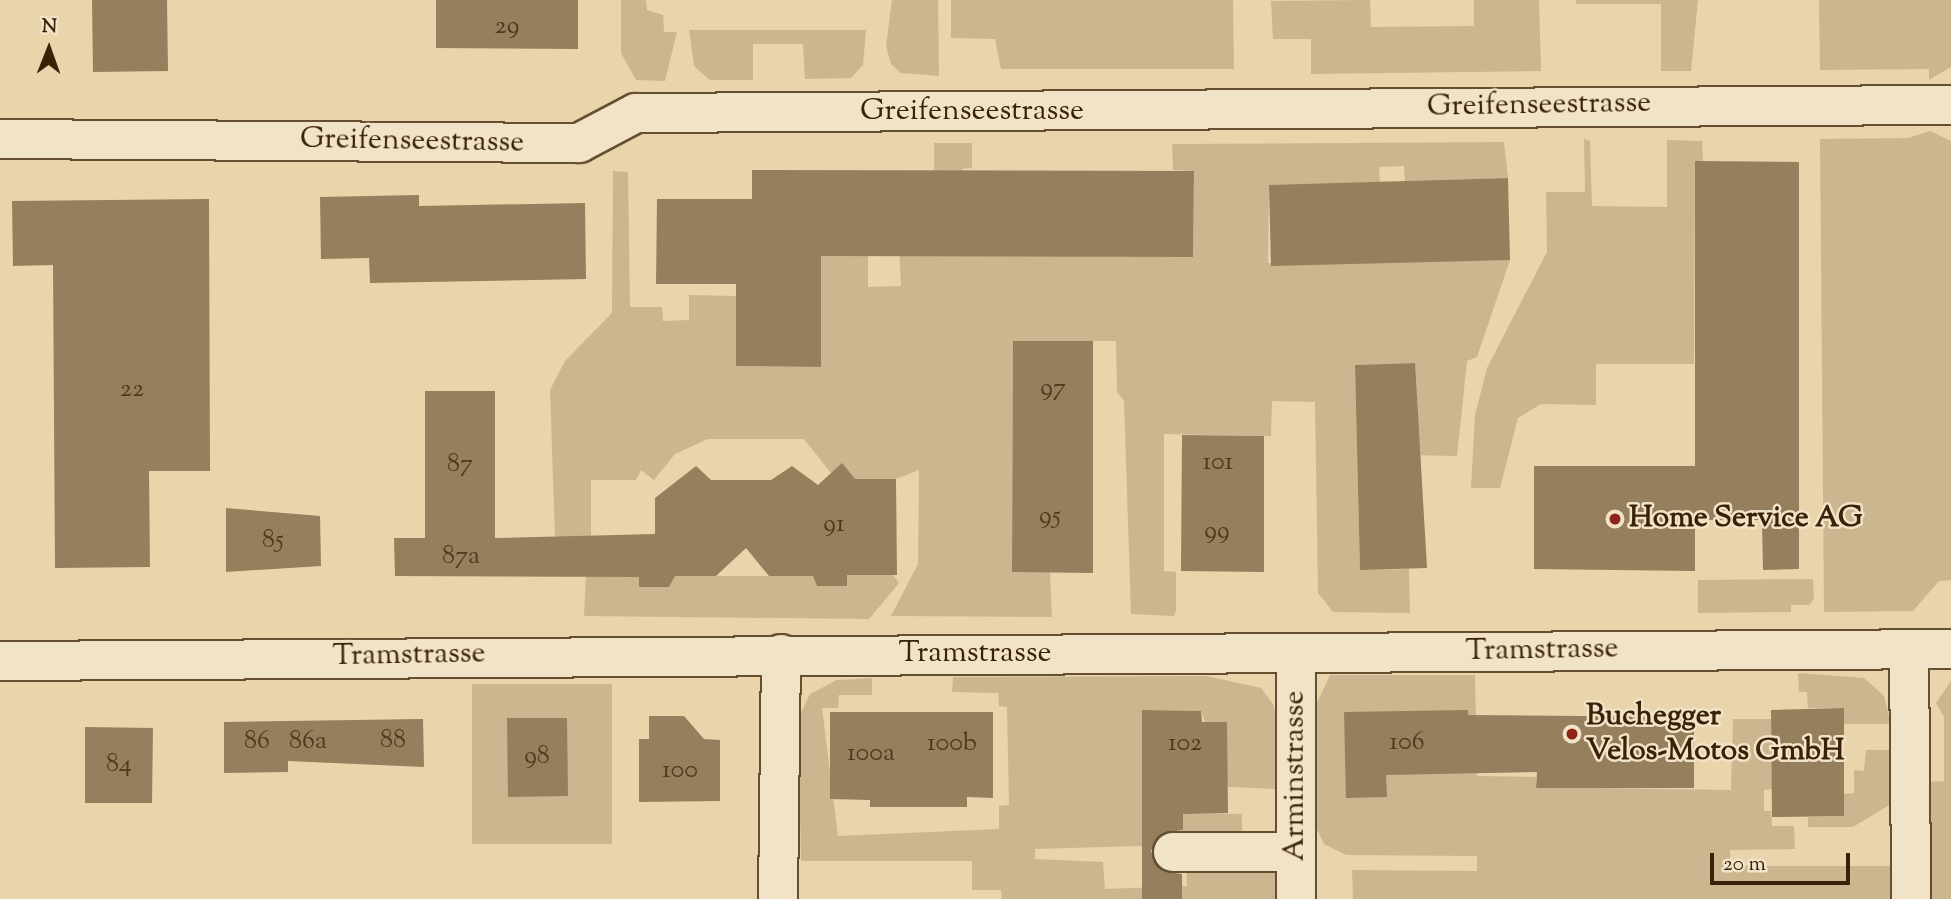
<!DOCTYPE html>
<style>
body{margin:0}
#map{position:relative;width:1951px;height:899px;overflow:hidden;background:#e9d4ab;font-family:"Sorts Mill Goudy",serif}
div>[style]{position:absolute}
.green>*{inset:0;background:#cbb68f}
.building>*{inset:0;background:#957f5d}
.roads{filter:drop-shadow(2px 0 #664e31) drop-shadow(-2px 0 #664e31) drop-shadow(0 2px #664e31) drop-shadow(0 -2px #664e31)}
.street>*{height:38px;margin:-19px;padding:0 19px;transform-origin:19px;border-radius:19px;background:#f1e3c8}
.dots>*{width:19px;height:19px;translate:-50% -50%;box-sizing:border-box;border:4px solid #f1e3c8;border-radius:50%}
span{translate:-50% -50%;white-space:nowrap;text-align:center;line-height:1.15;-webkit-text-stroke:5px #f1e3c8;paint-order:stroke}
.number-label{font-size:26px;color:#51391d}
.number-label span{-webkit-text-stroke-width:0}
.street-label{font-size:30px;color:#3a2208}
.poi-label{font-size:30px;color:#3a2208;font-weight:700}
.left{translate:0 -50%;text-align:left}
.north{position:absolute;left:14px;top:14px;width:70px;height:70px;-webkit-text-stroke:5px #f1e3c8;paint-order:stroke;rotate:1deg;font-size:19px;font-weight:700;line-height:28px;text-align:center;color:#3a2208}
.north::after{content:'';display:block;margin:auto;width:24px;height:32px;background:#3a2208;clip-path:polygon(50% 0,100% 100%,50% 72%,0 100%)}
.scale{position:absolute;left:1710px;top:853px;width:140px;height:32px;box-sizing:border-box;border:4px solid #3a2208;border-top:0;padding-left:9px;font-size:21px;line-height:24px;white-space:nowrap;color:#3a2208;-webkit-text-stroke:5px #f1e3c8;paint-order:stroke}
</style>
<div id="map">
<div class="green">
<div style="clip-path:polygon(621px 0,646px 0,647px 10px,663px 15px,664px 32px,677px 32px,665px 81px,636px 80px,621px 53px)"></div>
<div style="clip-path:polygon(892px 0,938px 0,939px 76px,901px 73px,891px 64px,886px 46px)"></div>
<div style="clip-path:polygon(951px 0,1233px 0,1234px 69px,1001px 69px,995px 39px,951px 38px)"></div>
<div style="clip-path:polygon(1370px 0,1371px 27px,1474px 26px,1474px 0,1539px 0,1541px 71px,1311px 74px,1311px 39px,1273px 39px,1271px 1px)"></div>
<div style="clip-path:polygon(1576px 0,1698px 0,1691px 71px,1661px 71px,1661px 4px,1576px 4px)"></div>
<div style="clip-path:polygon(1819px 0,1951px 0,1951px 67px,1929px 80px,1929px 69px,1820px 70px)"></div>
<div style="clip-path:polygon(689px 30px,866px 30px,863px 65px,851px 78px,805px 79px,803px 44px,753px 44px,753px 80px,710px 80px,694px 66px)"></div>
<div style="clip-path:polygon(1930px 131px,1951px 141px,1951px 580px,1939px 581px,1913px 611px,1824px 612px,1820px 139px,1908px 138px)"></div>
<div style="clip-path:polygon(1584px 139px,1590px 141px,1592px 206px,1667px 207px,1667px 140px,1702px 141px,1703px 161px,1695px 163px,1694px 364px,1596px 364px,1596px 405px,1541px 404px,1518px 418px,1500px 488px,1471px 488px,1475px 415px,1487px 368px,1547px 252px,1546px 192px,1585px 192px)"></div>
<div style="clip-path:polygon(1504px 142px,1508px 178px,1405px 181px,1404px 166px,1379px 167px,1380px 182px,1269px 186px,1268px 263px,1510px 260px,1477px 357px,1467px 361px,1457px 456px,1409px 455px,1417px 425px,1415px 363px,1355px 365px,1360px 570px,1409px 569px,1410px 613px,1333px 612px,1318px 593px,1315px 402px,1272px 401px,1271px 436px,1164px 434px,1164px 571px,1176px 572px,1176px 610px,1174px 616px,1131px 614px,1124px 401px,1117px 392px,1116px 341px,1013px 341px,1012px 572px,1050px 572px,1052px 617px,891px 616px,918px 564px,919px 470px,896px 479px,851px 479px,831px 473px,804px 439px,708px 439px,675px 454px,654px 480px,641px 470px,636px 480px,591px 480px,591px 550px,555px 537px,550px 390px,565px 361px,612px 313px,613px 171px,628px 172px,630px 307px,662px 307px,663px 321px,689px 320px,689px 295px,736px 296px,736px 366px,821px 367px,821px 256px,868px 256px,868px 287px,901px 286px,899px 247px,935px 247px,934px 143px,972px 143px,972px 168px,962px 169px,961px 255px,1193px 257px,1194px 171px,1173px 170px,1172px 144px)"></div>
<div style="clip-path:polygon(847px 575px,893px 575px,899px 583px,869px 619px,584px 616px,586px 576px,639px 577px,639px 587px,669px 587px,675px 576px,813px 576px,817px 586px,847px 586px)"></div>
<div style="clip-path:polygon(1813px 579px,1814px 599px,1809px 605px,1791px 605px,1791px 612px,1698px 613px,1698px 580px)"></div>
<div style="clip-path:polygon(1798px 673px,1864px 678px,1884px 696px,1891px 724px,1844px 724px,1843px 708px,1808px 708px,1807px 692px,1799px 692px)"></div>
<div style="clip-path:polygon(1330px 675px,1475px 675px,1477px 776px,1536px 777px,1536px 787px,1731px 790px,1733px 719px,1771px 719px,1772px 789px,1764px 790px,1764px 811px,1771px 811px,1772px 826px,1794px 826px,1795px 849px,1730px 850px,1730px 866px,1892px 866px,1892px 899px,1353px 899px,1352px 870px,1477px 871px,1477px 856px,1346px 855px,1324px 844px,1313px 821px,1314px 709px)"></div>
<div style="clip-path:polygon(953px 677px,1206px 676px,1261px 688px,1273px 704px,1279px 727px,1276px 789px,1228px 787px,1201px 711px,1143px 710px,1143px 831px,1182px 832px,1183px 813px,1242px 814px,1242px 843px,1035px 849px,1035px 859px,1103px 862px,1105px 889px,1187px 886px,1186px 859px,1275px 859px,1275px 899px,1002px 899px,1001px 890px,972px 890px,972px 861px,801px 861px,798px 719px,810px 694px,837px 680px,872px 678px,872px 695px,839px 695px,838px 708px,822px 708px,838px 836px,999px 829px,999px 806px,1009px 805px,1007px 707px,999px 706px,998px 693px,952px 692px)"></div>
<div style="clip-path:polygon(1951px 681px,1951px 899px,1929px 899px,1928px 782px,1944px 781px,1944px 717px,1936px 703px)"></div>
<div style="clip-path:polygon(472px 684px,612px 684px,612px 844px,472px 844px)"></div>
<div style="clip-path:polygon(1866px 750px,1892px 750px,1893px 803px,1853px 827px,1808px 827px,1808px 817px,1844px 816px,1844px 794px,1854px 793px,1854px 770px,1864px 771px)"></div>
</div>
<div class="building">
<div style="clip-path:polygon(92px 0,167px 0,168px 71px,93px 72px)"></div>
<div style="clip-path:polygon(436px 0,578px 0,578px 49px,436px 48px)"></div>
<div style="clip-path:polygon(1695px 161px,1799px 162px,1799px 569px,1763px 570px,1762px 520px,1695px 520px,1695px 571px,1534px 569px,1534px 466px,1695px 466px)"></div>
<div style="clip-path:polygon(752px 170px,1194px 171px,1193px 257px,821px 256px,821px 367px,736px 366px,736px 284px,656px 284px,657px 199px,752px 199px)"></div>
<div style="clip-path:polygon(1508px 178px,1510px 260px,1271px 266px,1269px 185px)"></div>
<div style="clip-path:polygon(419px 195px,419px 206px,585px 203px,586px 279px,370px 283px,369px 258px,321px 259px,320px 197px)"></div>
<div style="clip-path:polygon(209px 199px,210px 471px,149px 471px,150px 567px,55px 568px,53px 265px,13px 266px,12px 201px)"></div>
<div style="clip-path:polygon(1013px 341px,1093px 341px,1093px 573px,1012px 572px)"></div>
<div style="clip-path:polygon(1415px 363px,1427px 568px,1360px 570px,1355px 365px)"></div>
<div style="clip-path:polygon(425px 391px,495px 391px,495px 538px,655px 534px,655px 498px,696px 466px,711px 480px,771px 480px,792px 466px,818px 485px,842px 463px,855px 479px,896px 479px,897px 575px,847px 575px,847px 586px,817px 586px,813px 576px,769px 576px,746px 548px,716px 576px,675px 576px,669px 587px,639px 587px,639px 577px,395px 576px,394px 538px,425px 538px)"></div>
<div style="clip-path:polygon(1182px 435px,1264px 436px,1264px 572px,1181px 571px)"></div>
<div style="clip-path:polygon(226px 508px,320px 516px,321px 566px,226px 572px)"></div>
<div style="clip-path:polygon(1844px 708px,1844px 816px,1772px 817px,1771px 710px)"></div>
<div style="clip-path:polygon(1142px 710px,1201px 711px,1202px 722px,1227px 722px,1228px 813px,1183px 814px,1183px 830px,1162px 833px,1151px 851px,1162px 871px,1182px 874px,1182px 899px,1142px 899px)"></div>
<div style="clip-path:polygon(1468px 710px,1468px 715px,1694px 717px,1694px 788px,1536px 788px,1537px 772px,1386px 775px,1387px 797px,1346px 798px,1344px 712px)"></div>
<div style="clip-path:polygon(830px 712px,993px 712px,993px 798px,967px 797px,967px 807px,870px 807px,870px 800px,830px 799px)"></div>
<div style="clip-path:polygon(649px 716px,684px 716px,704px 739px,720px 740px,720px 801px,639px 802px,639px 739px,649px 739px)"></div>
<div style="clip-path:polygon(507px 718px,567px 718px,568px 796px,508px 797px)"></div>
<div style="clip-path:polygon(423px 719px,424px 767px,288px 761px,288px 772px,224px 773px,224px 722px)"></div>
<div style="clip-path:polygon(85px 727px,153px 728px,152px 803px,85px 803px)"></div>
</div>
<div class="roads">
<div class="street">
<div style="left:0;top:139px;width:579px;rotate:0.4deg"></div>
<div style="left:579px;top:143px;width:64px;rotate:-27.8deg"></div>
<div style="left:636px;top:113px;width:1315px;rotate:-0.35deg"></div>
<div style="left:1909px;top:650px;width:249px;rotate:89.5deg"></div>
<div style="left:0;top:661px;width:1951px;rotate:-0.35deg"></div>
<div style="left:1173px;top:852px;width:122px"></div>
<div style="left:778px;top:899px;width:245px;rotate:-89.3deg"></div>
<div style="left:1296px;top:899px;width:245px;rotate:-90deg"></div>
</div>
</div>
<div class="dots">
<div style="left:1615px;top:519px;background:#8f2418"></div>
<div style="left:1572px;top:734px;background:#8f2418"></div>
</div>
<div class="number-label">
<span style="left:507px;top:27px">29</span>
<span style="left:1053px;top:389px">97</span>
<span style="left:132px;top:390px">22</span>
<span style="left:1218px;top:463px">101</span>
<span style="left:460px;top:465px">87</span>
<span style="left:1050px;top:517px">95</span>
<span style="left:834px;top:525px">91</span>
<span style="left:1217px;top:532px">99</span>
<span style="left:273px;top:541px">85</span>
<span style="left:461px;top:557px">87a</span>
<span style="left:393px;top:741px">88</span>
<span style="left:257px;top:742px">86</span>
<span style="left:308px;top:742px">86a</span>
<span style="left:1407px;top:743px">106</span>
<span style="left:952px;top:744px">100b</span>
<span style="left:1185px;top:744px">102</span>
<span style="left:871px;top:754px">100a</span>
<span style="left:537px;top:757px">98</span>
<span style="left:119px;top:765px">84</span>
<span style="left:680px;top:771px">100</span>
</div>
<div class="street-label">
<span style="left:1539px;top:106px;rotate:-1deg">Greifenseestrasse</span>
<span style="left:972px;top:112px">Greifenseestrasse</span>
<span style="left:412px;top:142px;rotate:1deg">Greifenseestrasse</span>
<span style="left:1542px;top:651px;rotate:-1deg">Tramstrasse</span>
<span style="left:975px;top:654px">Tramstrasse</span>
<span style="left:409px;top:656px;rotate:-1deg">Tramstrasse</span>
<span style="left:1296px;top:776px;rotate:-90deg">Arminstrasse</span>
</div>
<div class="poi-label">
<span class="left" style="left:1629px;top:519px">Home Service AG</span>
<span class="left" style="left:1586px;top:734px">Buchegger<br>Velos-Motos GmbH</span>
</div>
<div class="north">N</div>
<div class="scale">20 m</div>
</div>
